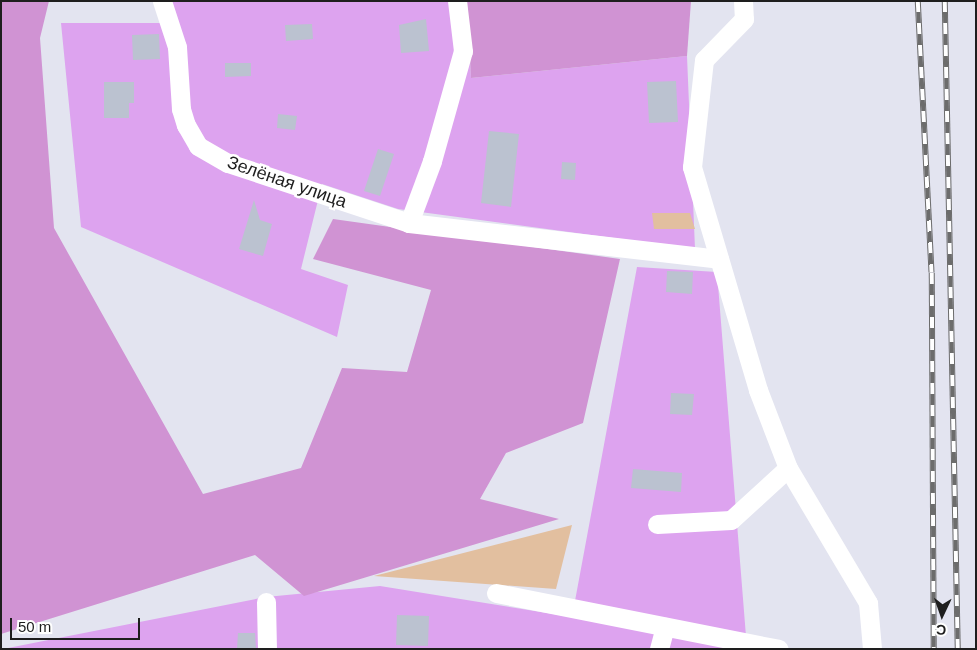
<!DOCTYPE html>
<meta charset="utf-8">
<style>
body{margin:0}
#map{position:relative;width:977px;height:650px;overflow:hidden;background:#e3e4f0;font-family:Helvetica,sans-serif}
div>[style]{position:absolute}
.grass>*{inset:0;background:#dda3ef}
.forest>*{inset:0;background:#d093d3}
.water>*{inset:0;background:#e2bf9f}
.building>*{inset:0;background:#bbc2d0}
.minor>*{height:19px;margin:-9.5px;padding:0 9.5px;transform-origin:9.5px;border-radius:9.5px;background:#fff}
.rail>*{height:5.5px;margin-top:-2.75px;transform-origin:0;background:repeating-linear-gradient(90deg,#fff 0 11px,#6c6c6c 0 22px);box-sizing:border-box;border-block:1px solid #6c6c6c}
span{translate:-50% -50%;white-space:nowrap;text-align:center;line-height:1.15;-webkit-text-stroke:5px #fff;paint-order:stroke}
.street-label{font-size:18px;color:#1e1e1e}
.frame{position:absolute;inset:0;border:2px solid #1e1e1e;pointer-events:none}
.north{position:absolute;left:917px;top:590px;width:50px;height:50px;-webkit-text-stroke:4px #fff;paint-order:stroke;rotate:183deg;font-size:14px;font-weight:700;line-height:20px;text-align:center;color:#1e1e1e}
.north::after{content:'';display:block;margin:auto;width:18px;height:22px;background:#1e1e1e;clip-path:polygon(50% 0,100% 100%,50% 72%,0 100%)}
.scale{position:absolute;left:10px;top:618px;width:130px;height:22px;box-sizing:border-box;border:2px solid #1e1e1e;border-top:0;padding-left:6px;font-size:15px;line-height:18px;white-space:nowrap;color:#1e1e1e;-webkit-text-stroke:4px #fff;paint-order:stroke}
</style>
<div id="map">
<div class="grass">
<div style="clip-path:polygon(166px 1px,467px 1px,471px 78px,687px 56px,695px 249px,398px 209px,322px 184px,301px 269px,348px 285px,337px 337px,81px 227px,61px 23px,168px 23px)"></div>
<div style="clip-path:polygon(637px 267px,717px 272px,747px 649px,3px 649px,266px 597px,380px 586px,572px 617px)"></div>
</div>
<div class="forest">
<div style="clip-path:polygon(1px 1px,49px 1px,40px 38px,54px 228px,203px 494px,301px 468px,342px 368px,407px 372px,431px 290px,313px 259px,333px 219px,620px 259px,583px 423px,506px 453px,480px 499px,559px 519px,304px 596px,255px 555px,1px 634px)"></div>
<div style="clip-path:polygon(467px 1px,691px 1px,687px 56px,471px 78px)"></div>
</div>
<div class="water">
<div style="clip-path:polygon(652px 213px,690px 213px,695px 229px,654px 229px)"></div>
<div style="clip-path:polygon(572px 525px,556px 589px,374px 576px)"></div>
</div>
<div class="building">
<div style="clip-path:polygon(426px 19px,429px 51px,401px 53px,399px 25px)"></div>
<div style="clip-path:polygon(312px 24px,313px 39px,286px 41px,285px 25px)"></div>
<div style="clip-path:polygon(159px 34px,160px 59px,133px 60px,132px 35px)"></div>
<div style="clip-path:polygon(225px 63px,251px 63px,251px 76px,225px 77px)"></div>
<div style="clip-path:polygon(676px 81px,678px 122px,649px 123px,647px 82px)"></div>
<div style="clip-path:polygon(104px 82px,134px 82px,134px 103px,129px 103px,129px 118px,104px 118px)"></div>
<div style="clip-path:polygon(278px 114px,297px 116px,295px 130px,277px 128px)"></div>
<div style="clip-path:polygon(489px 131px,519px 134px,511px 207px,481px 203px)"></div>
<div style="clip-path:polygon(378px 149px,394px 154px,380px 196px,364px 191px)"></div>
<div style="clip-path:polygon(562px 162px,576px 163px,575px 180px,561px 179px)"></div>
<div style="clip-path:polygon(254px 200px,260px 220px,272px 224px,263px 256px,239px 249px)"></div>
<div style="clip-path:polygon(667px 271px,693px 272px,692px 294px,666px 292px)"></div>
<div style="clip-path:polygon(671px 393px,694px 394px,692px 415px,670px 414px)"></div>
<div style="clip-path:polygon(633px 469px,682px 473px,681px 492px,631px 488px)"></div>
<div style="clip-path:polygon(397px 615px,429px 616px,428px 646px,396px 645px)"></div>
<div style="clip-path:polygon(238px 633px,255px 633px,256px 649px,237px 649px)"></div>
</div>
<div class="minor">
<div style="left:162px;top:1px;width:48px;rotate:71.9deg"></div>
<div style="left:177px;top:47px;width:62px;rotate:86.3deg"></div>
<div style="left:181px;top:109px;width:17px;rotate:73deg"></div>
<div style="left:186px;top:125px;width:24px;rotate:60deg"></div>
<div style="left:198px;top:146px;width:34px;rotate:30deg"></div>
<div style="left:228px;top:163px;width:191px;rotate:18.3deg"></div>
<div style="left:409px;top:223px;width:312px;rotate:6.6deg"></div>
<div style="left:743px;top:1px;width:18px;rotate:87deg"></div>
<div style="left:744px;top:19px;width:57px;rotate:134.3deg"></div>
<div style="left:704px;top:60px;width:108px;rotate:96.4deg"></div>
<div style="left:692px;top:167px;width:233px;rotate:73.5deg"></div>
<div style="left:758px;top:390px;width:84px;rotate:69deg"></div>
<div style="left:788px;top:468px;width:157px;rotate:59.3deg"></div>
<div style="left:868px;top:603px;width:46px;rotate:85deg"></div>
<div style="left:409px;top:223px;width:66px;rotate:-69.6deg"></div>
<div style="left:432px;top:161px;width:114px;rotate:-74.3deg"></div>
<div style="left:463px;top:51px;width:50px;rotate:-96.8deg"></div>
<div style="left:657px;top:524px;width:74px;rotate:-3.1deg"></div>
<div style="left:731px;top:520px;width:77px;rotate:-42.4deg"></div>
<div style="left:496px;top:593px;width:288px;rotate:11.2deg"></div>
<div style="left:266px;top:602px;width:47px;rotate:88.8deg"></div>
<div style="left:659px;top:649px;width:23px;rotate:-75deg"></div>
</div>
<div class="rail">
<div style="left:918px;top:1px;width:272px;rotate:87.1deg"></div>
<div style="left:932px;top:273px;width:376px;rotate:89.7deg"></div>
<div style="left:945px;top:1px;width:648px;rotate:88.85deg"></div>
</div>
<div class="street-label">
<span style="left:287px;top:182px;rotate:19deg">Зелёная улица</span>
</div>
<div class="frame"></div>
<div class="north">С</div>
<div class="scale">50 m</div>
</div>
